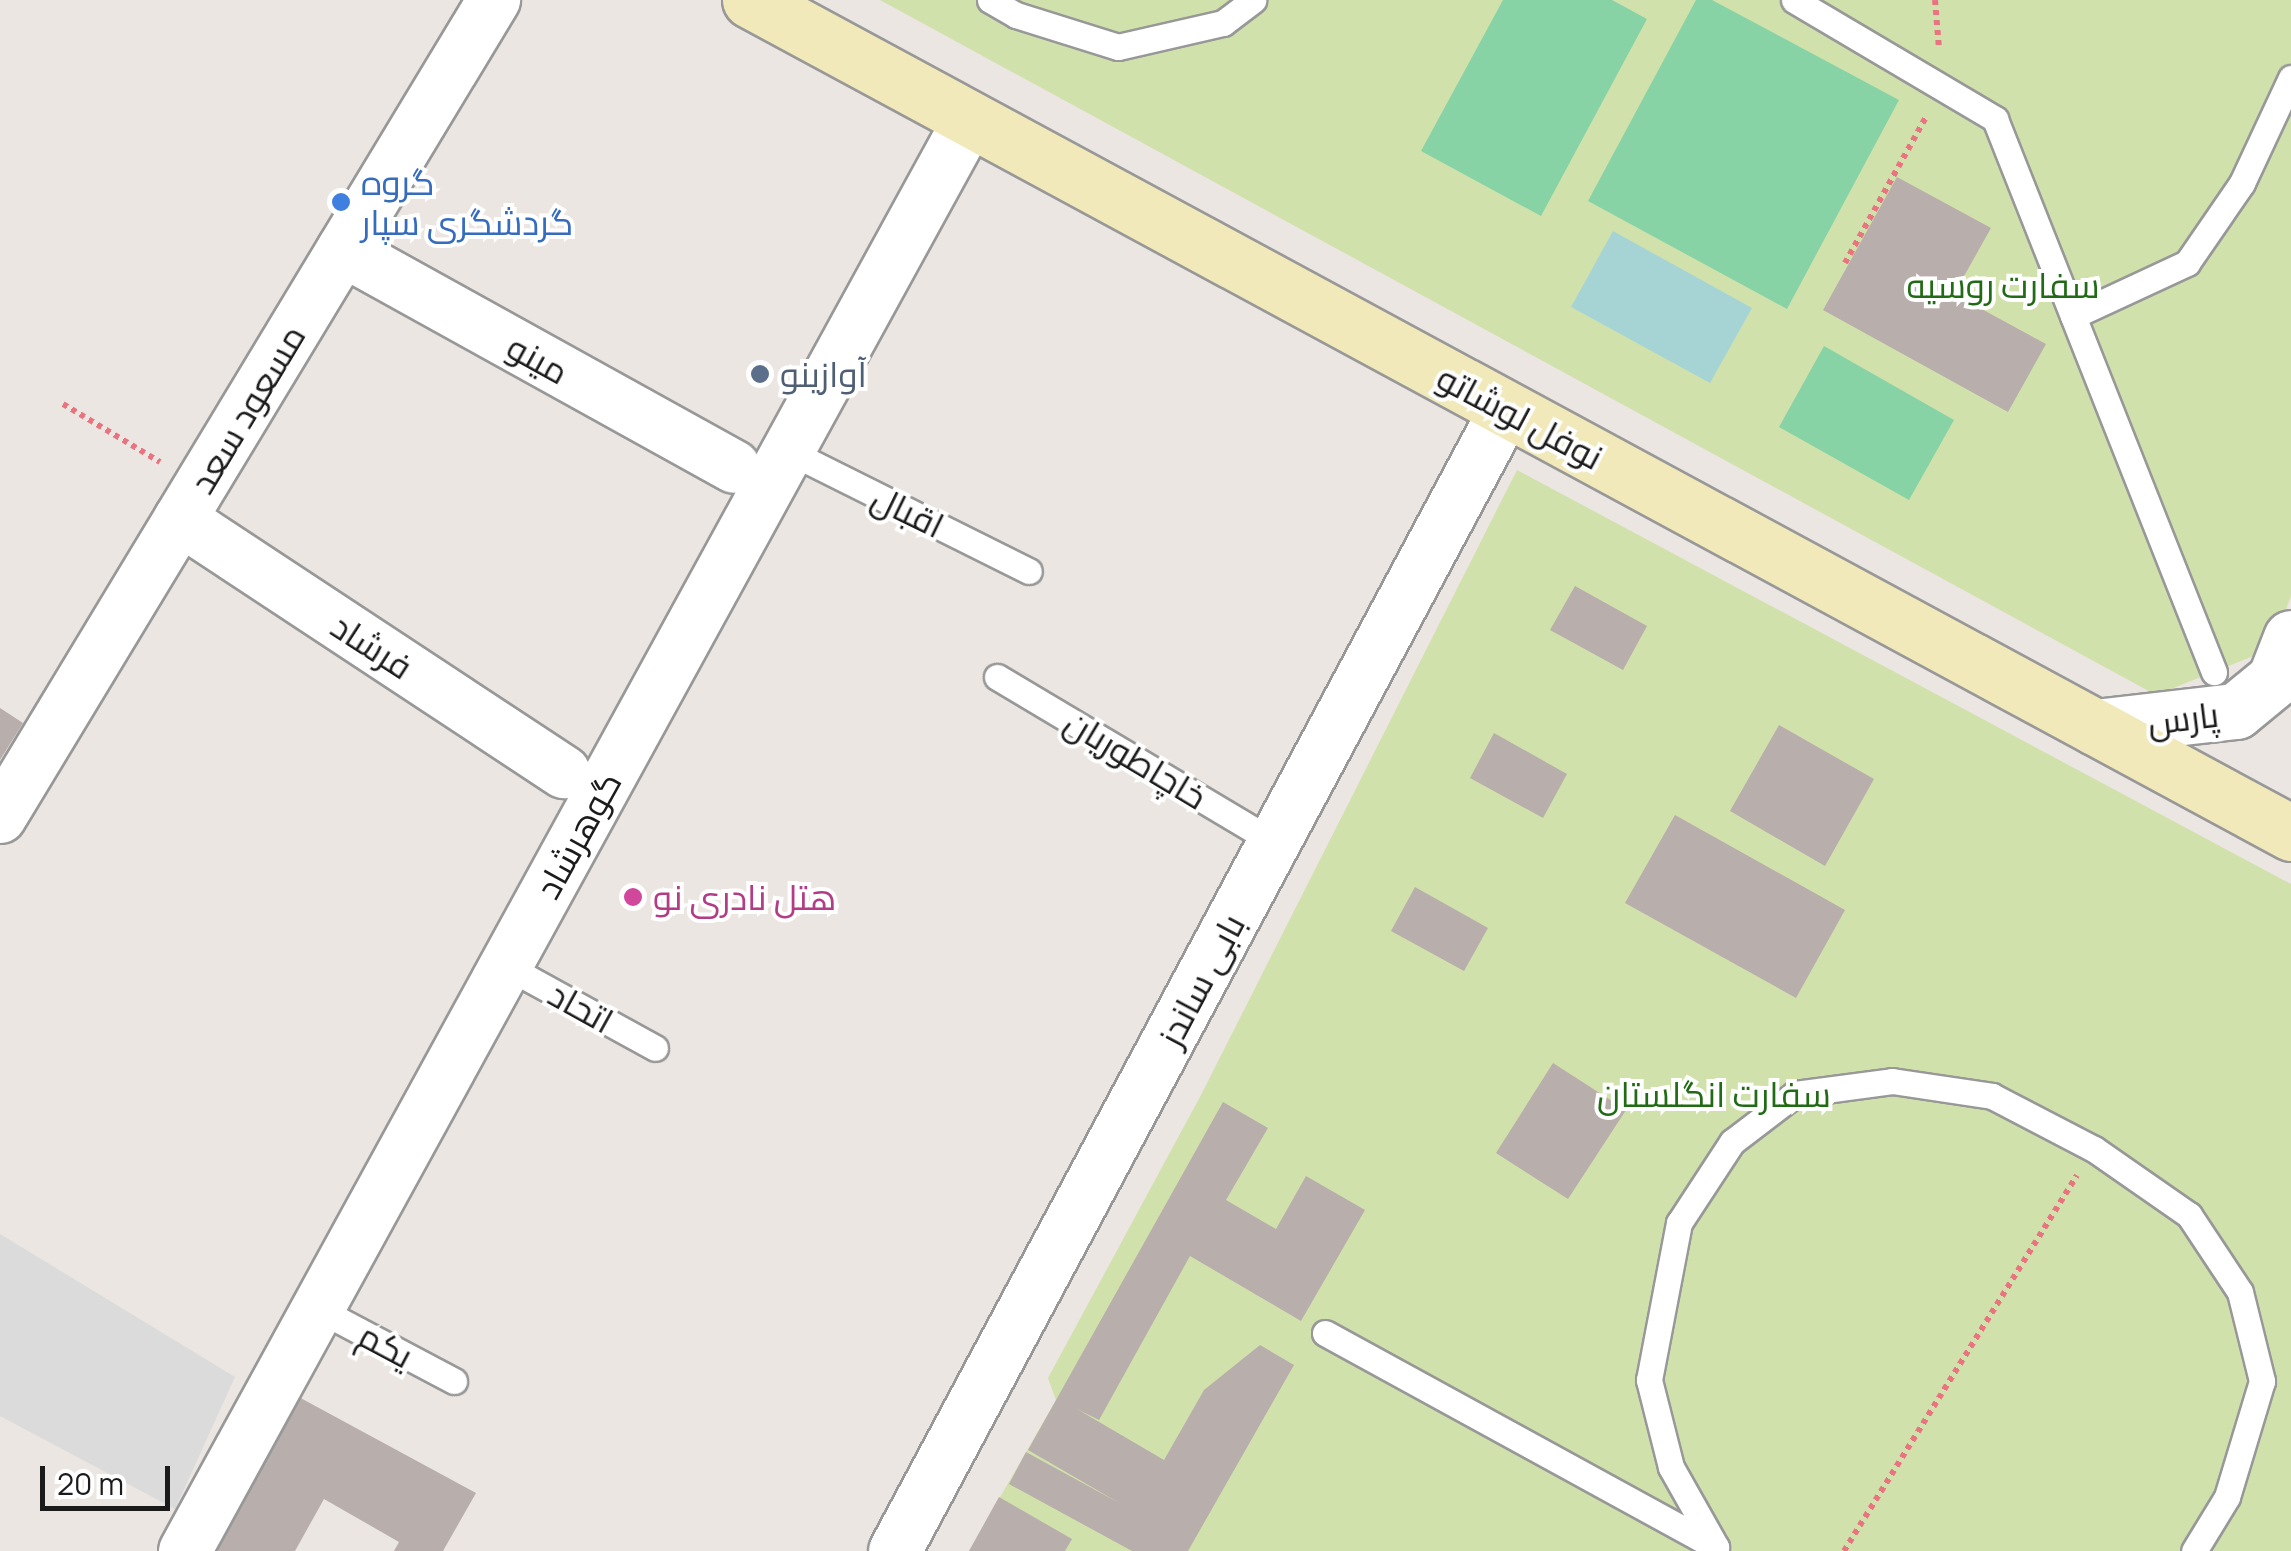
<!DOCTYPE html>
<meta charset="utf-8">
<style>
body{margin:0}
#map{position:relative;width:2291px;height:1551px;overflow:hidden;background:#ebe6e1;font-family:Manrope,Cairo,sans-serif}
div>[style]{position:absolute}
.grass>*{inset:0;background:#d1e1ac}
.pitch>*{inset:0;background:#87d3a6}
.parking>*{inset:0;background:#dbdbdb}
.water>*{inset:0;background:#a6d4d5}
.building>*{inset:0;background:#b8aeab}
.path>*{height:6px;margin-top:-3px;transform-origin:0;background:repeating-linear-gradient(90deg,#e97480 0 5px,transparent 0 10px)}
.roads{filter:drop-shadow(2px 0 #989898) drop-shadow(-2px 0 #989898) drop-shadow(0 2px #989898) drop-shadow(0 -2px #989898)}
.service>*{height:25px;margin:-12.5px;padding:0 12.5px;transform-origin:12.5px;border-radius:12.5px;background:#fff}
.minor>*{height:52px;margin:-26px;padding:0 26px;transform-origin:26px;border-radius:26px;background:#fff}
.tertiary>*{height:55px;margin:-27.5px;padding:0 27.5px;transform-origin:27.5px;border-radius:27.5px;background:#fff}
.secondary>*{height:55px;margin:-27.5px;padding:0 27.5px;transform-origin:27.5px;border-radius:27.5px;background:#f1e9b9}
.dots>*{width:28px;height:28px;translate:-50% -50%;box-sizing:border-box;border:5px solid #fff;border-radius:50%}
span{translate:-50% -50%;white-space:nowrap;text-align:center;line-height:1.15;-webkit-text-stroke:8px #fff;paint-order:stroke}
.shop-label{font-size:35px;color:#366cbe}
.left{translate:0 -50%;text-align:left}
.park-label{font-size:35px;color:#216b16}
.street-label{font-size:35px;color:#1b1b1b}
.service-label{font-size:35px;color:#4e5e75}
.hotel-label{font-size:35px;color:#b23c85}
.scale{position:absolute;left:40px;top:1466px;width:130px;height:45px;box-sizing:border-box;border:5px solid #1b1b1b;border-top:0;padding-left:12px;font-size:30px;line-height:35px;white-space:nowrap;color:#1b1b1b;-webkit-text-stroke:8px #fff;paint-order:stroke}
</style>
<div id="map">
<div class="grass">
<div style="clip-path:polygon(880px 0,2291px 0,2291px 596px,2271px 649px,2156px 695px)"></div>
<div style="clip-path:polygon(1517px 470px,2291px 884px,2291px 1551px,969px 1551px,1056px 1400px,1048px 1378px,1201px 1095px)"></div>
</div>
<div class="pitch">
<div style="clip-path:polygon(1503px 0,1612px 0,1647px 19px,1541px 216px,1421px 151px)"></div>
<div style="clip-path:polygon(1696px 0,1712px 0,1899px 100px,1787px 309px,1588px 201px)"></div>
<div style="clip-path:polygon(1824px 346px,1954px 420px,1909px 500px,1779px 427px)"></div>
</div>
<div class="parking">
<div style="clip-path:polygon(0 1234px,235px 1377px,175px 1509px,0 1416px)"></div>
</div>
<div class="water">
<div style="clip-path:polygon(1613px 231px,1752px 308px,1710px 383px,1571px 307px)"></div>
</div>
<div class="building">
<div style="clip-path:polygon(1897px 177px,1991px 228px,1954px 294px,2046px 344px,2008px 412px,1823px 310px)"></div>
<div style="clip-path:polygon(1575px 586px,1647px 626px,1623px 670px,1550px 630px)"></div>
<div style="clip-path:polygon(0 708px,23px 723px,0 760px)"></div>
<div style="clip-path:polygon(1779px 725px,1874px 779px,1825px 866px,1730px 811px)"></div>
<div style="clip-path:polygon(1494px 733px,1567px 774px,1543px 818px,1470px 778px)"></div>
<div style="clip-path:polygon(1675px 815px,1845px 910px,1796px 998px,1625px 903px)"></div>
<div style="clip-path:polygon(1415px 887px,1488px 928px,1464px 971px,1391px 931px)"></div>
<div style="clip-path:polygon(1553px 1063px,1626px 1110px,1568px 1199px,1496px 1153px)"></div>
<div style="clip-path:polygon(1223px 1102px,1268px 1128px,1226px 1200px,1276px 1229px,1306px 1176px,1365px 1210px,1301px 1321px,1190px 1256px,1099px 1420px,1077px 1409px,1164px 1460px,1204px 1390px,1260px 1345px,1294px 1365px,1188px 1551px,1132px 1551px,1009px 1484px,1026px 1452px,1121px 1504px,1028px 1450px)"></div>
<div style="clip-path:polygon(295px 1395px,476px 1493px,443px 1551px,394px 1551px,399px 1542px,324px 1499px,295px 1551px,209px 1551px)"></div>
<div style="clip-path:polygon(999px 1497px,1072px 1539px,1065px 1551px,969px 1551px)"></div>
</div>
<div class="path">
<div style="left:1935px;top:0;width:49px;rotate:85.3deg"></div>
<div style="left:1845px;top:263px;width:167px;rotate:-61deg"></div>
<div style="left:63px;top:404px;width:113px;rotate:30.9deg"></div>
<div style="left:1844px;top:1551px;width:442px;rotate:-58.2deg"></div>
</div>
<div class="roads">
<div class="service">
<div style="left:990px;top:0;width:30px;rotate:30deg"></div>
<div style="left:1016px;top:15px;width:107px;rotate:17.4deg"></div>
<div style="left:1118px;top:47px;width:108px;rotate:-12.9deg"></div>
<div style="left:1223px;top:23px;width:38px;rotate:-37deg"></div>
<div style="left:1794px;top:0;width:234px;rotate:30.6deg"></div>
<div style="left:1995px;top:119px;width:595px;rotate:68.4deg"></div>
<div style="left:2073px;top:316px;width:126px;rotate:-24.9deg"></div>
<div style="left:2187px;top:263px;width:97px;rotate:-55.5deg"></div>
<div style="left:2242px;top:183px;width:116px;rotate:-65deg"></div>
<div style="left:788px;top:451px;width:269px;rotate:26.5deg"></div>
<div style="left:997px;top:677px;width:322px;rotate:30.8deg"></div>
<div style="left:506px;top:966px;width:170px;rotate:28.8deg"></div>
<div style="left:318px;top:1309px;width:154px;rotate:27.9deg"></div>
<div style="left:1325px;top:1333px;width:446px;rotate:28.7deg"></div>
<div style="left:1716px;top:1547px;width:92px;rotate:-119.4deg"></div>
<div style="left:1671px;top:1467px;width:90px;rotate:-104.2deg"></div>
<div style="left:1649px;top:1380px;width:160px;rotate:-79.2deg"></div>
<div style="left:1679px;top:1223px;width:97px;rotate:-56.8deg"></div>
<div style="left:1732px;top:1142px;width:79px;rotate:-37.3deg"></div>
<div style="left:1795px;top:1094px;width:98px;rotate:-7.6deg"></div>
<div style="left:1892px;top:1081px;width:101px;rotate:8.5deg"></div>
<div style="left:1992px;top:1096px;width:115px;rotate:27.5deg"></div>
<div style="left:2094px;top:1149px;width:116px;rotate:34.8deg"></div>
<div style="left:2189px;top:1215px;width:92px;rotate:56.5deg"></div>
<div style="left:2240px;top:1292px;width:92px;rotate:76.1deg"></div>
<div style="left:2262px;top:1381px;width:121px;rotate:106.8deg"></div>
<div style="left:2227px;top:1497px;width:63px;rotate:121.4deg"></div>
</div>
<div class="minor">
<div style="left:343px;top:250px;width:447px;rotate:29deg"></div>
<div style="left:180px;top:519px;width:460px;rotate:33.4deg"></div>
<div style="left:0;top:817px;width:955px;rotate:-58.84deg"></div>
<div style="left:185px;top:1551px;width:1633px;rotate:-61.27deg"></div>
<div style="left:895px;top:1551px;width:1295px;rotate:-61.85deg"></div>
</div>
<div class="tertiary">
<div style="left:2095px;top:727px;width:142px;rotate:-6.5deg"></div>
<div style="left:2236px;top:711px;width:50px;rotate:-39.4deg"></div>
<div style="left:2275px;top:679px;width:44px;rotate:-68.7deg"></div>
</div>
<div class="secondary">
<div style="left:750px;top:0;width:1752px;rotate:28.39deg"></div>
</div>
</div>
<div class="dots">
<div style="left:341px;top:202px;background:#3f7fe0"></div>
<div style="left:760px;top:374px;background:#5c6f8a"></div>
<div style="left:633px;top:897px;background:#d1479c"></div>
</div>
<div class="shop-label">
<span class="left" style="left:361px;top:202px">گروه<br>گردشگری سپار</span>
</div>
<div class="park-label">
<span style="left:2003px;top:285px">سفارت روسیه</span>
<span style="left:1714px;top:1094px">سفارت انگلستان</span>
</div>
<div class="street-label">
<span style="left:538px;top:359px;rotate:29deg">مینو</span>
<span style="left:247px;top:409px;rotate:-59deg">مسعود سعد</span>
<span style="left:1520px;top:417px;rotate:28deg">نوفل لوشاتو</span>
<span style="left:908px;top:511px;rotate:26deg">اقبال</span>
<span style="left:372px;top:646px;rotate:33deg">فرشاد</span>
<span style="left:2183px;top:718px;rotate:-7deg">پارس</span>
<span style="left:1136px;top:759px;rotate:31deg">خاچاطوریان</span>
<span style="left:578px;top:835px;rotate:-61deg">گوهرشاد</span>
<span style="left:1201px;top:980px;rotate:-62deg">بابی ساندز</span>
<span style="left:581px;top:1007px;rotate:29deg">اتحاد</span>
<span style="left:386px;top:1345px;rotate:28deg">یکم</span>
</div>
<div class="service-label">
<span class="left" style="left:780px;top:374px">آوازینو</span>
</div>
<div class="hotel-label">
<span class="left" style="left:653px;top:897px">هتل نادری نو</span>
</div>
<div class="scale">20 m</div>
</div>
